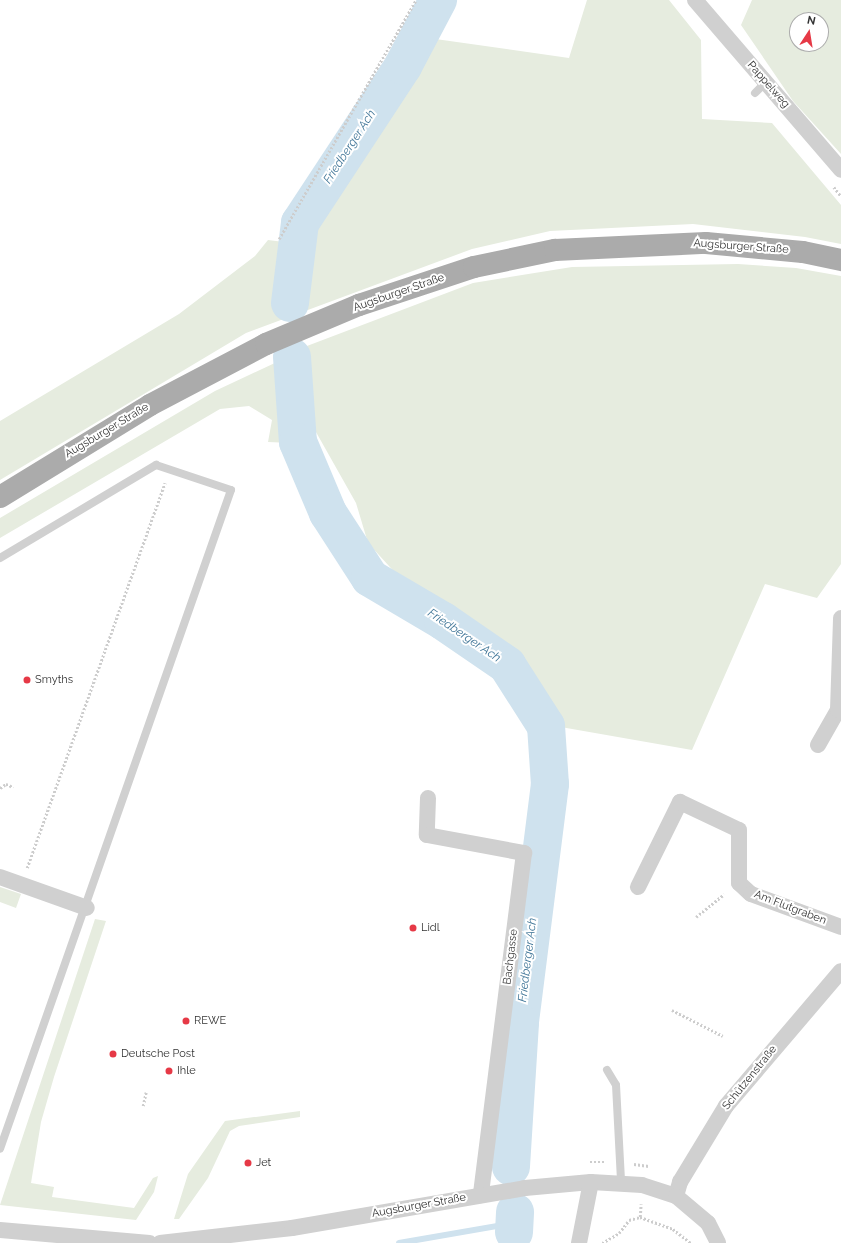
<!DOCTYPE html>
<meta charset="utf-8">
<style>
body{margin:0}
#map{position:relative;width:841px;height:1243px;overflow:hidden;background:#fff;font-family:Raleway,sans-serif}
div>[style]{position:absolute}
.green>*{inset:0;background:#e6ecdf}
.stream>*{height:6px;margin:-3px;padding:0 3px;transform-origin:3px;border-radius:3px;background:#cfe2ee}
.river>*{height:38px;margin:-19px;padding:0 19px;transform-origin:19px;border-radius:19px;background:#cfe2ee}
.path>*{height:2.5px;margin-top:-1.25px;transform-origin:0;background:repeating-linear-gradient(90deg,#cdcdcd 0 2px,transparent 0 4px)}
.lane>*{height:8px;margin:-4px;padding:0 4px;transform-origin:4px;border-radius:4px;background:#d0d0d0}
.street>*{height:16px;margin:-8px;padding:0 8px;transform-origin:8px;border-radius:8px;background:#d0d0d0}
.primary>*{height:22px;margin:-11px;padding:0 11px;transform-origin:11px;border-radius:11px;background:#ababab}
.dots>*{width:11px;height:11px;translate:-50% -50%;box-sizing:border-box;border:2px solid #fff;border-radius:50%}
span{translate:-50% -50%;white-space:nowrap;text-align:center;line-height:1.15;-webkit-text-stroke:4px #fff;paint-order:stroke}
.street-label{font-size:11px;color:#333}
.poi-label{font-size:11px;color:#333}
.left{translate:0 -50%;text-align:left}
.water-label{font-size:12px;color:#3f7597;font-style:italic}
.north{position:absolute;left:789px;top:12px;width:40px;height:40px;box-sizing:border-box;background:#fff;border:1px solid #adadad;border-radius:50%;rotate:12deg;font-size:11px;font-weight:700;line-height:16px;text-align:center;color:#333}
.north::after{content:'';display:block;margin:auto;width:14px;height:18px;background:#e63946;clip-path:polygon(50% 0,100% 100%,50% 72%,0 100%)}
</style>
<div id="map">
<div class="green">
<div style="clip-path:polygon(587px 0,669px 0,701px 40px,702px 119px,772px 123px,841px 205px,841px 244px,805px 237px,693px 224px,550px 231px,472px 249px,246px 333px,0 480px,0 421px,179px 314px,255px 256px,268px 240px,284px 242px,400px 34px,569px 58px)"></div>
<div style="clip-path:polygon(evenodd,752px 0,841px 0,841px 154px,793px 101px,741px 25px,752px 0,797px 20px,821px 20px,821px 44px,797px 44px,797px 20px)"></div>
<div style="clip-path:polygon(738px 264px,796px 268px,841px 276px,841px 564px,817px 598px,765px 584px,692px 750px,555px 726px,530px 668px,399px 577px,368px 543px,356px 503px,312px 425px,299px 349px,473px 283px,572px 267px)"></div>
<div style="clip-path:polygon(277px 362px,292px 443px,268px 442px,272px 420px,249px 406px,220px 409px,0 538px,0 518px,215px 391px)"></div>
<div style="clip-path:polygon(0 887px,21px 894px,16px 908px,0 902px)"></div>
<div style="clip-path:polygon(95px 919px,106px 921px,54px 1077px,41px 1122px,31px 1183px,54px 1187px,52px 1197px,134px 1208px,153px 1178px,158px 1176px,154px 1192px,136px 1220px,0 1205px)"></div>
<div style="clip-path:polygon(300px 1111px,300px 1117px,239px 1126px,230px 1131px,208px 1178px,179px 1219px,174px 1219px,188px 1174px,225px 1121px)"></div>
</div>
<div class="stream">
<div style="left:399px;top:1243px;width:118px;rotate:-9.8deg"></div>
</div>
<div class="river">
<div style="left:290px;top:303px;width:81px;rotate:-82.9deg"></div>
<div style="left:300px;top:223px;width:188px;rotate:-56.7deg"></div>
<div style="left:403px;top:66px;width:75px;rotate:-62.1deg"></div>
<div style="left:292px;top:357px;width:85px;rotate:86deg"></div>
<div style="left:298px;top:442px;width:77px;rotate:67.1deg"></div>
<div style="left:328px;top:513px;width:77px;rotate:57.1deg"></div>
<div style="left:370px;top:578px;width:85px;rotate:30.5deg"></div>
<div style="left:443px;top:621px;width:78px;rotate:34.5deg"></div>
<div style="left:507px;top:665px;width:72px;rotate:57.4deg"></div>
<div style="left:546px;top:726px;width:58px;rotate:86.1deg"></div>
<div style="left:550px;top:784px;width:241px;rotate:97.2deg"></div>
<div style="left:520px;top:1023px;width:144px;rotate:93.6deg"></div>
<div style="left:514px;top:1232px;width:20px;rotate:-87deg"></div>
</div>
<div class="path">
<div style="left:834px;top:187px;width:11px;rotate:52deg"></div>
<div style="left:279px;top:239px;width:275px;rotate:-60.2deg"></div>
<div style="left:0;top:788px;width:7px;rotate:-34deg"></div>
<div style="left:6px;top:784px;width:8px;rotate:23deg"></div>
<div style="left:27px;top:868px;width:409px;rotate:-70.3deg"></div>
<div style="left:696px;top:917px;width:36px;rotate:-39deg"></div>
<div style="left:672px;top:1010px;width:57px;rotate:27deg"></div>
<div style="left:143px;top:1106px;width:14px;rotate:-78deg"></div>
<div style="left:590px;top:1162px;width:15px"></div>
<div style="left:634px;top:1164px;width:15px;rotate:8deg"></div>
<div style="left:640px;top:1217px;width:35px;rotate:20deg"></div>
<div style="left:673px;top:1229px;width:23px;rotate:38deg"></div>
<div style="left:640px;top:1217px;width:13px;rotate:-86deg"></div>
<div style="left:602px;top:1243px;width:20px;rotate:-30deg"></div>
<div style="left:619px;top:1233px;width:16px;rotate:-52deg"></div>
<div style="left:629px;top:1220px;width:11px;rotate:-15deg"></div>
</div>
<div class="lane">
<div style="left:755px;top:93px;width:14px;rotate:-45deg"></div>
<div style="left:0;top:558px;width:182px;rotate:-30.8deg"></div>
<div style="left:156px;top:465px;width:79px;rotate:18.4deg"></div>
<div style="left:231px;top:490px;width:698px;rotate:109.32deg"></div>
<div style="left:607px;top:1070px;width:17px;rotate:59deg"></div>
<div style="left:616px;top:1085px;width:97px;rotate:87deg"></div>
</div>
<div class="street">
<div style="left:695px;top:0;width:224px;rotate:49.3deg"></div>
<div style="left:818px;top:745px;width:40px;rotate:-60.3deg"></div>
<div style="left:838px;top:710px;width:92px;rotate:-88.1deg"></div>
<div style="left:428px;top:798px;width:37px;rotate:92deg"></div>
<div style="left:427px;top:835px;width:99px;rotate:10.5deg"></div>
<div style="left:524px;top:853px;width:345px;rotate:97.2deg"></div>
<div style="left:0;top:877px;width:92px;rotate:19.6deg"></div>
<div style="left:638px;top:887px;width:95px;rotate:-63.7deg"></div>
<div style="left:680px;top:802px;width:65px;rotate:25.4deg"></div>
<div style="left:739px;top:830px;width:53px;rotate:90deg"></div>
<div style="left:739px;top:883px;width:16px;rotate:43deg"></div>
<div style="left:751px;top:894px;width:96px;rotate:20.1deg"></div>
<div style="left:676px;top:1196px;width:15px;rotate:-74deg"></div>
<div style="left:680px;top:1182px;width:89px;rotate:-58.8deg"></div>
<div style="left:726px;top:1106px;width:177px;rotate:-49.6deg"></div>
<div style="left:0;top:1230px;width:150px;rotate:5deg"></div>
<div style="left:160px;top:1243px;width:133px;rotate:-6.5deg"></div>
<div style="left:292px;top:1228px;width:236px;rotate:-9.7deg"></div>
<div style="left:525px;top:1188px;width:66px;rotate:-5.2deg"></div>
<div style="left:591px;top:1182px;width:51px;rotate:3.4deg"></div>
<div style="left:642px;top:1185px;width:36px;rotate:18deg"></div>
<div style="left:676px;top:1196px;width:42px;rotate:40.2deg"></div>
<div style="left:708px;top:1223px;width:22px;rotate:63deg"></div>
<div style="left:579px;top:1243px;width:62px;rotate:-78.9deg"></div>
</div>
<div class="primary">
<div style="left:0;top:497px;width:176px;rotate:-31.5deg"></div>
<div style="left:150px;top:405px;width:131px;rotate:-27.7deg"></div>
<div style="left:266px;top:344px;width:101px;rotate:-22.8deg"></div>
<div style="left:359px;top:305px;width:121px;rotate:-18.3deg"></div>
<div style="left:474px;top:267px;width:83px;rotate:-11.9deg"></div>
<div style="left:555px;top:250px;width:151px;rotate:-2.7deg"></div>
<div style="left:706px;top:243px;width:97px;rotate:5.3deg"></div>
<div style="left:803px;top:252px;width:39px;rotate:12deg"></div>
</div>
<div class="dots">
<div style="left:27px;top:680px;background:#e63946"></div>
<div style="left:413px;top:928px;background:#e63946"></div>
<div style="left:186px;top:1021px;background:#e63946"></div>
<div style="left:113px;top:1054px;background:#e63946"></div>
<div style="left:169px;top:1071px;background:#e63946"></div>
<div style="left:248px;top:1163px;background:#e63946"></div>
</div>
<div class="street-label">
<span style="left:768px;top:85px;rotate:49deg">Pappelweg</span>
<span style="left:741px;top:247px;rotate:4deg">Augsburger Straße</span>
<span style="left:399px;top:293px;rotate:-19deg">Augsburger Straße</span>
<span style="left:107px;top:431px;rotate:-31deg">Augsburger Straße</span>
<span style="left:790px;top:908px;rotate:21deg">Am Flutgraben</span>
<span style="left:511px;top:957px;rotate:-83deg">Bachgasse</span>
<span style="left:750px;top:1078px;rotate:-51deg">Schützenstraße</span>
<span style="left:419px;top:1206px;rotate:-10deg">Augsburger Straße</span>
</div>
<div class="poi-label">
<span class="left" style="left:35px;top:680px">Smyths</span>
<span class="left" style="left:421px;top:928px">Lidl</span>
<span class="left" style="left:194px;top:1021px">REWE</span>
<span class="left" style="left:121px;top:1054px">Deutsche Post</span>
<span class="left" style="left:177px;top:1071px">Ihle</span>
<span class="left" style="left:256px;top:1163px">Jet</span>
</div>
<div class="water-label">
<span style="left:350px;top:147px;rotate:-57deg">Friedberger Ach</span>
<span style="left:464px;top:636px;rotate:34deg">Friedberger Ach</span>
<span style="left:528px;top:960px;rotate:-83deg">Friedberger Ach</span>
</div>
<div class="north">N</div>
</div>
